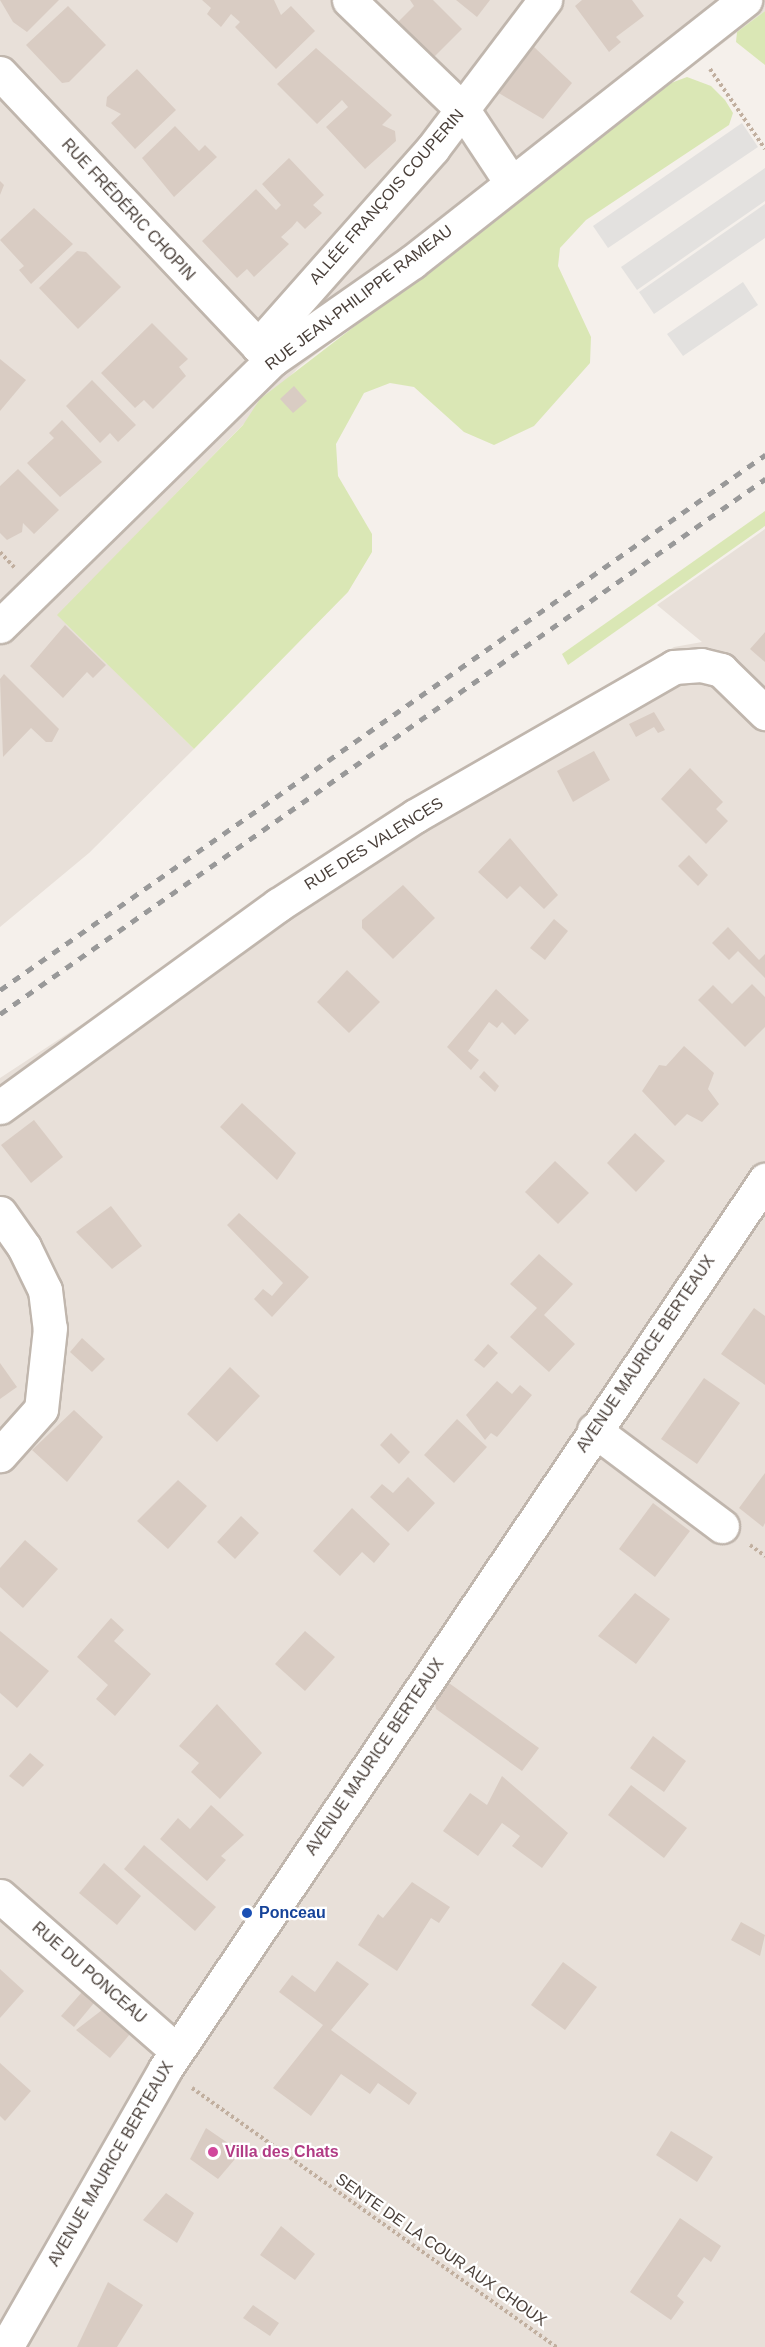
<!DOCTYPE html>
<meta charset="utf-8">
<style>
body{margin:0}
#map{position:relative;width:765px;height:2347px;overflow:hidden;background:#f5f0eb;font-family:Arial,sans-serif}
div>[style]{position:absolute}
.residential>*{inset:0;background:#e8e0d9}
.green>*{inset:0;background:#dae7b5}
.parking>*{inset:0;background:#e3e1df}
.building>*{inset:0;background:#d9ccc3}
.path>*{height:4px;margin-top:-2px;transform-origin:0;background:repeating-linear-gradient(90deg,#c1af9f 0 3px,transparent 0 6px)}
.roads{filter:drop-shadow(2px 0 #c0b6ad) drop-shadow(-2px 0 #c0b6ad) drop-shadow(0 2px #c0b6ad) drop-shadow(0 -2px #c0b6ad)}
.minor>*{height:33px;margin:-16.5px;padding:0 16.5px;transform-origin:16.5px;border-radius:16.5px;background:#fff}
.rail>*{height:4.5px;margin-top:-2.25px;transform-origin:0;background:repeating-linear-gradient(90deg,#999 0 8px,transparent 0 16px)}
.dots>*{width:16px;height:16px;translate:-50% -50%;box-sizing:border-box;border:3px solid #fff;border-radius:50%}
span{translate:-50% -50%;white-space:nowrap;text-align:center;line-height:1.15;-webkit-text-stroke:4.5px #fff;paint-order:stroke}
.street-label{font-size:16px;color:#493f39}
.transit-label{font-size:16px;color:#164399;font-weight:700}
.left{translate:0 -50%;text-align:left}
.hotel-label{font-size:16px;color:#b23c85;font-weight:700}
</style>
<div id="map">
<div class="residential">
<div style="clip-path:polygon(0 0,765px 0,765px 11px,298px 368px,58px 615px,194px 749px,89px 853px,0 927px)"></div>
<div style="clip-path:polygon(765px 529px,765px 2347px,0 2347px,0 1078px,528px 732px,674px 647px,702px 642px,657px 605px)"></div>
</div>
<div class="green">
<div style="clip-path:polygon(765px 11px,765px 65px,736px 42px,737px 32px)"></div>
<div style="clip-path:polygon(687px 77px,711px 86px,725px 100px,733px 113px,729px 125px,586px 220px,560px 248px,558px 266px,591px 337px,590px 363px,534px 426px,494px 445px,464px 432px,414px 387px,390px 383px,364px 393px,336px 444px,338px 476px,372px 534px,372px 552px,348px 592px,194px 749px,57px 615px,243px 425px,260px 399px,671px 83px)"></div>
<div style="clip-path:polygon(765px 511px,765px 526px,568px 665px,562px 654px)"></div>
</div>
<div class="parking">
<div style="clip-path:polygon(742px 123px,758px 147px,608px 248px,593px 226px)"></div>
<div style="clip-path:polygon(765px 168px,765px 201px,637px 290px,621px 267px)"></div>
<div style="clip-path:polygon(765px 204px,765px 238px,654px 314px,639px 292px)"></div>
<div style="clip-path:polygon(743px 282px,758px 305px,683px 356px,667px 334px)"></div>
</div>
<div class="building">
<div style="clip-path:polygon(0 0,59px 0,27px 32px,13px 22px)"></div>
<div style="clip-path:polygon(202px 0,274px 0,281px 15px,291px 6px,315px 31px,276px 69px,235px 27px,240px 22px,231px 14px,221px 27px,207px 14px,211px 8px)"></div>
<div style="clip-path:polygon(410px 0,433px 0,462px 29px,430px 61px,390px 30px,414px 6px)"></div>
<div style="clip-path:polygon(456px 0,490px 0,477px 17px)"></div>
<div style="clip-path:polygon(582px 0,632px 0,644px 16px,616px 37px,621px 42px,609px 52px,575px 6px)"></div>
<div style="clip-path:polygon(68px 6px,106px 45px,69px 82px,62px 83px,26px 45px)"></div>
<div style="clip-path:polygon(533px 46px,572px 83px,543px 119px,497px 92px)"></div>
<div style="clip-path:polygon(316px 48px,392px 115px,382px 125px,395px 131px,396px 141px,365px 169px,326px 127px,348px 107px,342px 100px,317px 124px,277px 84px)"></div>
<div style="clip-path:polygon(137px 69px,176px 110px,135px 149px,111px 123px,121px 114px,106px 106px,107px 97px)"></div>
<div style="clip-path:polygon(175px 126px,199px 151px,205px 145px,217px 157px,174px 197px,142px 158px)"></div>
<div style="clip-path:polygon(289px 158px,324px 195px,313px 205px,322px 213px,305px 229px,297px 221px,292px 227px,281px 237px,289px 244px,254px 277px,247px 269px,237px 278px,202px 241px,256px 189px,276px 210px,281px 205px,262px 184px)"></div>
<div style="clip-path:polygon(0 181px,4px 185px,0 195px)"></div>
<div style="clip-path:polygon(34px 208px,73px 244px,31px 284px,19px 270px,24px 266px,0 240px)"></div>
<div style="clip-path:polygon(77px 251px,86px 252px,121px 287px,78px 329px,39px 288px)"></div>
<div style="clip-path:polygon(152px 323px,188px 359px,179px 367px,186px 376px,153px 409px,144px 400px,135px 408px,101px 373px)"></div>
<div style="clip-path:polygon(0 359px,26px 380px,0 411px)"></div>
<div style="clip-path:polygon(92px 380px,136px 425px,118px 442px,110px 433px,100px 443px,66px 406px)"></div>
<div style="clip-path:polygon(294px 386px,307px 401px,293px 413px,280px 399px)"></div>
<div style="clip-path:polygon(62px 420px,102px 462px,60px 497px,27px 463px,54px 438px,49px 433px)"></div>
<div style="clip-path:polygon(18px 469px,59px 510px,34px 534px,23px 523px,22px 532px,7px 540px,0 533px,0 486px)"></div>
<div style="clip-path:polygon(65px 625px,106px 665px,93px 678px,87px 672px,63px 698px,30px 666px)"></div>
<div style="clip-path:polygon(765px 632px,765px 662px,750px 649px)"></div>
<div style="clip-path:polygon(4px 674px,59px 729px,52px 742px,46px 742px,31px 728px,3px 757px,0 679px)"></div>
<div style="clip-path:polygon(654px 712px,665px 730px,658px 733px,654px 727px,636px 737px,629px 724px)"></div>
<div style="clip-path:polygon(594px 751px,610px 780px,573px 802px,557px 771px)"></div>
<div style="clip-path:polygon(690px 768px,723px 802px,716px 809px,728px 821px,706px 844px,661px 799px)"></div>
<div style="clip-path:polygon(510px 838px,558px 895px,544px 909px,520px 886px,507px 899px,478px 872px)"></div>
<div style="clip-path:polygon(689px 855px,708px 875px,698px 886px,678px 866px)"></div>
<div style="clip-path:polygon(403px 885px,435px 918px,393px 959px,362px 928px,362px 920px)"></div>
<div style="clip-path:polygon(554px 919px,568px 931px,545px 960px,530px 948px)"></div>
<div style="clip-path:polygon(728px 927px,759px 960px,765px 954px,765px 978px,738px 951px,729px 960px,712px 943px)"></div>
<div style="clip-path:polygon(347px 970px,380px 1002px,349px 1033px,317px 1002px)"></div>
<div style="clip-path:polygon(752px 984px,765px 997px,765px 1027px,745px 1047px,698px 1000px,713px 985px,732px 1004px)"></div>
<div style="clip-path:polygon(496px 989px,529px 1020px,515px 1035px,502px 1022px,497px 1028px,489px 1022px,468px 1051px,479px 1060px,471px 1070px,447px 1047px)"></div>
<div style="clip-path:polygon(684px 1046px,714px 1073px,708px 1089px,719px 1104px,702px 1122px,687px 1114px,675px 1126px,642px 1091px,659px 1065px,666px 1066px)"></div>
<div style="clip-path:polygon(484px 1071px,499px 1086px,495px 1092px,479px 1077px)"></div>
<div style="clip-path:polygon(242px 1103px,296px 1153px,277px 1180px,220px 1127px)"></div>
<div style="clip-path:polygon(34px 1120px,63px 1157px,31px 1183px,1px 1145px)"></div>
<div style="clip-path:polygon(635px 1133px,665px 1161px,636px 1192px,607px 1163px)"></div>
<div style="clip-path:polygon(555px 1161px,589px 1193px,558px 1224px,525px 1192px)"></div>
<div style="clip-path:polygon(111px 1206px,142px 1246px,112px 1269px,76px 1232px)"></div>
<div style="clip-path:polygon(239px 1213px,309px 1277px,272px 1317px,254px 1299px,263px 1289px,272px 1296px,283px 1283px,227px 1225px)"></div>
<div style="clip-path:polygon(539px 1254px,573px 1284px,544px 1315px,575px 1344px,549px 1372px,510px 1337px,537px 1308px,510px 1284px)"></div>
<div style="clip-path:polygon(754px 1308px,765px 1316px,765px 1385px,721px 1354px)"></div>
<div style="clip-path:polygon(82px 1338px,105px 1359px,92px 1372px,70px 1352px)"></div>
<div style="clip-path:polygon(488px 1344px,498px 1353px,484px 1368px,474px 1360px)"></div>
<div style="clip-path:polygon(0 1363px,17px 1387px,0 1399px)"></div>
<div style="clip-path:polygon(230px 1367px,260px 1396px,217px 1442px,187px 1414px)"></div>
<div style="clip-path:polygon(704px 1378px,740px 1403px,697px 1464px,661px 1439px)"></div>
<div style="clip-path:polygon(497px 1381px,512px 1394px,520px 1385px,532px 1395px,497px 1437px,491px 1433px,485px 1440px,466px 1415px)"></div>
<div style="clip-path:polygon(74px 1410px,103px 1437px,67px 1482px,32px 1450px)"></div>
<div style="clip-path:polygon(457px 1419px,487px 1447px,454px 1483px,424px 1455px)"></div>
<div style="clip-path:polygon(391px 1433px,410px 1452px,399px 1464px,380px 1445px)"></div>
<div style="clip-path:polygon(765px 1473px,765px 1523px,763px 1527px,739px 1508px)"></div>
<div style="clip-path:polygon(408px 1477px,435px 1503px,408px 1532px,370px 1497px,382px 1484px,393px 1493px)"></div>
<div style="clip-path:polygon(178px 1480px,207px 1506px,168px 1549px,137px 1521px)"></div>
<div style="clip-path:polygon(653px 1503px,690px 1531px,655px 1577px,619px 1549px)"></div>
<div style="clip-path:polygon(352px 1508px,390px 1544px,374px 1563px,362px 1552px,340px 1576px,313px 1551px)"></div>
<div style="clip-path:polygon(241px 1516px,259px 1533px,235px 1559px,217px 1542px)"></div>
<div style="clip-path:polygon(25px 1540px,58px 1569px,23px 1608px,0 1587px,0 1568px)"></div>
<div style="clip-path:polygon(635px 1593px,670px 1619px,636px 1664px,598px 1636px)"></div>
<div style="clip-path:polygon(111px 1618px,124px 1630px,114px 1641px,151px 1674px,115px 1716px,96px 1699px,108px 1685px,77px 1657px)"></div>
<div style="clip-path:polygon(0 1631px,49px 1671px,17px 1708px,0 1693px)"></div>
<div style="clip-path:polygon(305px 1631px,335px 1657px,305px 1691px,275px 1664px)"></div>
<div style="clip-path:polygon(442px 1678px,539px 1748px,522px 1771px,436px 1709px,433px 1691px)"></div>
<div style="clip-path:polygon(217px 1704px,262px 1753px,220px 1799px,191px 1772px,199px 1763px,179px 1746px)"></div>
<div style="clip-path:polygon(653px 1736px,686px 1761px,664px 1792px,630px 1768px)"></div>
<div style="clip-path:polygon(30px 1753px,44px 1765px,23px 1787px,9px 1776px)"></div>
<div style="clip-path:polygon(502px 1776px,568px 1833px,542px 1868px,512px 1846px,520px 1836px,502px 1823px,478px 1856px,443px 1831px,470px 1793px,487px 1805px)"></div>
<div style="clip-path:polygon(631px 1785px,687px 1828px,664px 1858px,608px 1815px)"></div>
<div style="clip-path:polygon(211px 1805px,244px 1835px,221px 1856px,226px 1860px,207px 1881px,160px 1839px,178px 1818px,190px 1829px)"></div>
<div style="clip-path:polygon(144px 1845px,216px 1907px,195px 1931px,124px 1869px)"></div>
<div style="clip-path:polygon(104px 1863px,141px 1896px,117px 1925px,79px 1893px)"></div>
<div style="clip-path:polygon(412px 1882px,450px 1907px,439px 1923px,431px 1918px,397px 1971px,358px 1945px,378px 1914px,383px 1918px)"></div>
<div style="clip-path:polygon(741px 1922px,765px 1935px,760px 1956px,731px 1940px)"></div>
<div style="clip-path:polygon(337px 1961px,369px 1984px,331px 2030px,417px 2093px,409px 2105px,378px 2083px,370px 2094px,341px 2074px,311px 2116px,273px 2088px,323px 2025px,279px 1992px,292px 1975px,315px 1992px)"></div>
<div style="clip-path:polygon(563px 1962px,597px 1987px,565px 2030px,531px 2005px)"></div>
<div style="clip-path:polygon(0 1969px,24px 1991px,0 2018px)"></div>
<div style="clip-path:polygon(82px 1992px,94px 2003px,74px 2027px,61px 2016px)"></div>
<div style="clip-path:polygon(102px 2010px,130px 2034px,110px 2058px,76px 2030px)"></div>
<div style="clip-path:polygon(0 2063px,31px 2091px,5px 2121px,0 2116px)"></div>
<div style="clip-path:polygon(206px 2128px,241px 2152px,218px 2179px,190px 2159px)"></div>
<div style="clip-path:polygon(671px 2131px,713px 2157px,697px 2182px,656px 2155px)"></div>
<div style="clip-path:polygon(166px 2193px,194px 2213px,177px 2243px,143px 2220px)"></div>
<div style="clip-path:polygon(680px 2218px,721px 2246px,711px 2262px,704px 2257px,677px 2296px,684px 2302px,671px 2320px,630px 2292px)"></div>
<div style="clip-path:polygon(281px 2226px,315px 2254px,295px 2280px,260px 2255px)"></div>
<div style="clip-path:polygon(108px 2282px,143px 2305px,117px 2347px,77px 2347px)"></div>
<div style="clip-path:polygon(253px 2305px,279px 2323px,270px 2336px,243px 2318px)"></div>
</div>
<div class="path">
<div style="left:710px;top:69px;width:97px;rotate:55.5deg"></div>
<div style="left:0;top:552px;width:21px;rotate:47deg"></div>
<div style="left:750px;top:1545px;width:19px;rotate:36deg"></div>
<div style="left:192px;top:2088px;width:448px;rotate:35.4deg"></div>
</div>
<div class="roads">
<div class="minor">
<div style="left:349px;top:0;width:158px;rotate:44deg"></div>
<div style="left:463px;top:110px;width:85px;rotate:56.5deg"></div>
<div style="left:0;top:73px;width:376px;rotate:46.6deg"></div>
<div style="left:273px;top:359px;width:20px;rotate:-139deg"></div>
<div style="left:258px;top:346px;width:264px;rotate:-48.5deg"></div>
<div style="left:433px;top:148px;width:186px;rotate:-52.9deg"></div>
<div style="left:0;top:626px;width:382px;rotate:-44.4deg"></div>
<div style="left:273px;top:359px;width:169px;rotate:-34.9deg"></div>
<div style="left:412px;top:262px;width:424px;rotate:-38.2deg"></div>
<div style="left:0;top:1107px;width:344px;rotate:-36deg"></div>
<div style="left:278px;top:905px;width:163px;rotate:-33deg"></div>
<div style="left:415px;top:816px;width:299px;rotate:-29.9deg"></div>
<div style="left:674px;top:667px;width:27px;rotate:-4deg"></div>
<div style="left:701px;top:665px;width:21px;rotate:14deg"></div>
<div style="left:721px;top:670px;width:62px;rotate:44.3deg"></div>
<div style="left:0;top:1213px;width:42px;rotate:54.8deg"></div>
<div style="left:24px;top:1247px;width:48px;rotate:64deg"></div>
<div style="left:45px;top:1290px;width:38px;rotate:83deg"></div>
<div style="left:50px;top:1328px;width:81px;rotate:96.3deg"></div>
<div style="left:41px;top:1409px;width:62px;rotate:131.7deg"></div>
<div style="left:594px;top:1430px;width:160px;rotate:36.9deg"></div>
<div style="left:0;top:1896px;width:235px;rotate:41.2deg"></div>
<div style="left:6px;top:2347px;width:320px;rotate:-60.2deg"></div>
<div style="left:165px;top:2069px;width:1073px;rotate:-55.98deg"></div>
</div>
</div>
<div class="rail">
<div style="left:0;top:990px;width:934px;rotate:-34.97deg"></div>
<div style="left:0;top:1014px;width:934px;rotate:-34.97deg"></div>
</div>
<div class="dots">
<div style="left:247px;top:1913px;background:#1a4fb4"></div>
<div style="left:213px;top:2152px;background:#d1479c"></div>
</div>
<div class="street-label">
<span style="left:387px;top:197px;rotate:-49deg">ALLÉE FRANÇOIS COUPERIN</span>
<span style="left:128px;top:210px;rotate:47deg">RUE FRÉDÉRIC CHOPIN</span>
<span style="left:359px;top:298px;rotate:-37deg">RUE JEAN-PHILIPPE RAMEAU</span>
<span style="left:374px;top:844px;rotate:-32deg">RUE DES VALENCES</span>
<span style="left:646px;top:1354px;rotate:-56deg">AVENUE MAURICE BERTEAUX</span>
<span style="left:375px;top:1757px;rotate:-56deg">AVENUE MAURICE BERTEAUX</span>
<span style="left:89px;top:1973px;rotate:41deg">RUE DU PONCEAU</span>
<span style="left:111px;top:2164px;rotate:-60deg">AVENUE MAURICE BERTEAUX</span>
<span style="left:441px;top:2250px;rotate:35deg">SENTE DE LA COUR AUX CHOUX</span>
</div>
<div class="transit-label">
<span class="left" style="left:259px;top:1913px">Ponceau</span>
</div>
<div class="hotel-label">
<span class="left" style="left:225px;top:2152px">Villa des Chats</span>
</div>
</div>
